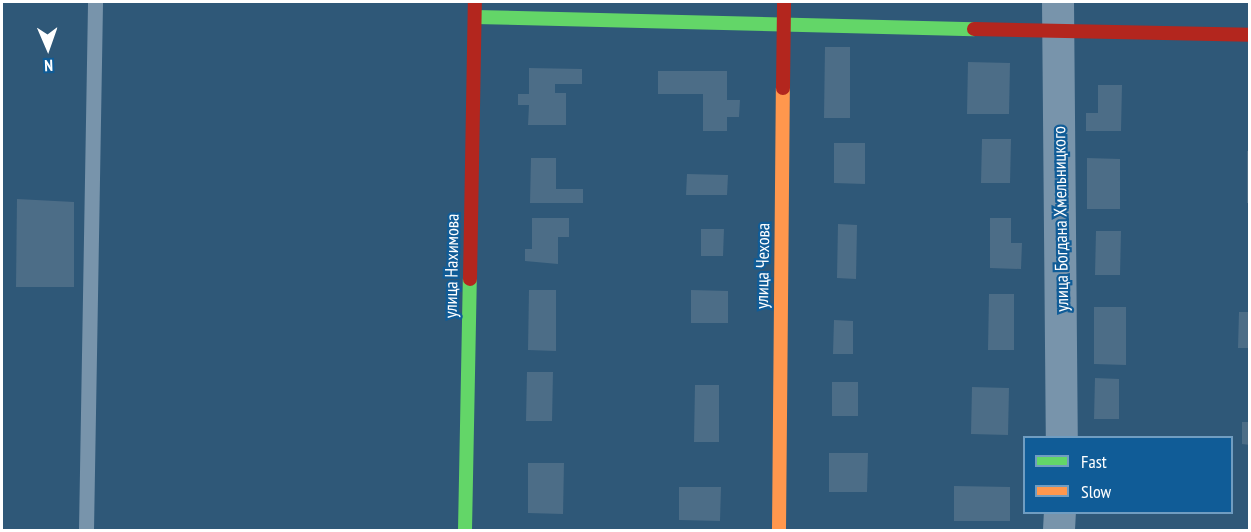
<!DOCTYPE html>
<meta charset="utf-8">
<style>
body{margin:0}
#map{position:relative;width:1251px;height:532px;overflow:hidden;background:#2f5878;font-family:"PT Sans Narrow",sans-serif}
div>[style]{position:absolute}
.building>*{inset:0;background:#4c6d87}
.lane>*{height:15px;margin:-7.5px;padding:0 7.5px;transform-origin:7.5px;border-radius:7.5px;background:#7894ab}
.street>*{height:32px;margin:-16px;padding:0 16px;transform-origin:16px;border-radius:16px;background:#7894ab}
.fast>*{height:14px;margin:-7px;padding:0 7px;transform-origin:7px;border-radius:7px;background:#63d668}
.slow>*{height:14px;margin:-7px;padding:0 7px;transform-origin:7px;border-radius:7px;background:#ff974d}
.jam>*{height:14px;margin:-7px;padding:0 7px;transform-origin:7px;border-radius:7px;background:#b3261e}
span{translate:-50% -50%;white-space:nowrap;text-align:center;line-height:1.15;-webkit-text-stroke:4.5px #105c97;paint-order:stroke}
.street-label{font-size:18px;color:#fff}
.frame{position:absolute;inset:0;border:3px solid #fff;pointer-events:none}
.legend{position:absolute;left:1023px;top:436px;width:210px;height:78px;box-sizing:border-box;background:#105c97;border:2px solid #709dc1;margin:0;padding:8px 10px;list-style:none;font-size:18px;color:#fff}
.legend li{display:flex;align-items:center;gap:12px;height:30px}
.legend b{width:30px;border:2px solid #709dc1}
.north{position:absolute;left:18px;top:18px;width:60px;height:60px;-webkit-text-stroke:4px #105c97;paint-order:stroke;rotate:178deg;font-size:16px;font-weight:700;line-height:24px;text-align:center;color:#fff}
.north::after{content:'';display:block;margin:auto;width:21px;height:27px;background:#fff;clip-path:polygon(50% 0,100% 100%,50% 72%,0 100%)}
</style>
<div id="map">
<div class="building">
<div style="clip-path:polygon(825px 47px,850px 47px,850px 118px,824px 118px)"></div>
<div style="clip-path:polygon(968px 62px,1010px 63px,1009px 114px,967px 114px)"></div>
<div style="clip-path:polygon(529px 68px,582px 69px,582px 84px,555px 84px,555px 93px,566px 93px,566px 125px,528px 125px,529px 105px,518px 105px,518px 94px,529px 94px)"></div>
<div style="clip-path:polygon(658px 71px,727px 71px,727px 100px,740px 100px,739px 117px,727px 117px,727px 131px,703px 131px,703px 94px,658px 94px)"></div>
<div style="clip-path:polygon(1098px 85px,1122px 85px,1121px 131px,1086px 131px,1086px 113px,1098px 113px)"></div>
<div style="clip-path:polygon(982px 139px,1011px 139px,1010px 183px,981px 183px)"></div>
<div style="clip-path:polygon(834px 143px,865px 143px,865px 184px,834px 183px)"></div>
<div style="clip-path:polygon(1247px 151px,1250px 151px,1250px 203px,1247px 203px)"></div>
<div style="clip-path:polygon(531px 158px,556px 158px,556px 189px,583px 189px,583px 203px,530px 203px)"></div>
<div style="clip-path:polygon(1087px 158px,1120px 159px,1120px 209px,1087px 209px)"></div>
<div style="clip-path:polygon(687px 174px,728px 175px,727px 195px,686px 195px)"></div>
<div style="clip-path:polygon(17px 199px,74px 202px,74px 287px,16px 287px)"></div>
<div style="clip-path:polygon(532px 218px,569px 218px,569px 237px,558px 237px,558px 264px,525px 261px,525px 249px,532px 249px)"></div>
<div style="clip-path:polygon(990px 218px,1011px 218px,1011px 243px,1022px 243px,1021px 269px,990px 268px)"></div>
<div style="clip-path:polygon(838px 224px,857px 225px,856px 279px,837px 278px)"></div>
<div style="clip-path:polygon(701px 229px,724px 229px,723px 256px,701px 256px)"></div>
<div style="clip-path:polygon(1096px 231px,1121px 231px,1120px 275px,1095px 275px)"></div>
<div style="clip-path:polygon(529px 290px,556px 290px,556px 351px,528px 350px)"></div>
<div style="clip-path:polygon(691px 290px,728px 291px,728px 323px,691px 323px)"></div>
<div style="clip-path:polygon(989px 294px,1014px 294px,1014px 350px,988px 350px)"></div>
<div style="clip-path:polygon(1094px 307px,1126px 307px,1126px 365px,1094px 364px)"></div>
<div style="clip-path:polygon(1239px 312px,1250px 312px,1250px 348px,1238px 348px)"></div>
<div style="clip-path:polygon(834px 320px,853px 321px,853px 354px,833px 354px)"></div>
<div style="clip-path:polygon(527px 372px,553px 372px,552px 421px,526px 421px)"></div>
<div style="clip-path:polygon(1095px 378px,1119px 379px,1119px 419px,1094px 419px)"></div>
<div style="clip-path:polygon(832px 382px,858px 382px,858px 416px,832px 416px)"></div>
<div style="clip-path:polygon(695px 385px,719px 385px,719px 442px,694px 442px)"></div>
<div style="clip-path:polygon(972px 387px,1009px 388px,1008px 435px,971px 434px)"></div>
<div style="clip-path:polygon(1242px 422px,1250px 422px,1250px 445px,1242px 444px)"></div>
<div style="clip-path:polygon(829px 453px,868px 453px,867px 492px,829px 492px)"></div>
<div style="clip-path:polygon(528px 463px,564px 463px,563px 514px,528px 513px)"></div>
<div style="clip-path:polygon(954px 486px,1010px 487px,1010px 521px,954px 521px)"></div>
<div style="clip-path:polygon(679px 487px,721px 487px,720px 521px,679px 520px)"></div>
</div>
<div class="lane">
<div style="left:86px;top:530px;width:528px;rotate:-89.02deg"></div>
</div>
<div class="street">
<div style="left:1058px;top:2px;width:436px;rotate:89.5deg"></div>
<div style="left:1059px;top:530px;width:18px;rotate:-87deg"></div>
</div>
<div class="fast">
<div style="left:475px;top:17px;width:499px;rotate:1.4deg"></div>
<div style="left:465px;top:530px;width:251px;rotate:-88.9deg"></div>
</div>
<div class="slow">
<div style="left:779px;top:530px;width:442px;rotate:-89.5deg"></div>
</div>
<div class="jam">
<div style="left:974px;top:29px;width:276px;rotate:1.2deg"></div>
<div style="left:783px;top:88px;width:86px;rotate:-89.3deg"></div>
<div style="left:470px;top:279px;width:277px;rotate:-89deg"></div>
</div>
<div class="street-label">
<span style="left:1061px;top:219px;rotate:-91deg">улица Богдана Хмельницкого</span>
<span style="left:452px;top:266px;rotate:-89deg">улица Нахимова</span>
<span style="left:763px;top:266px;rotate:-89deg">улица Чехова</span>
</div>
<div class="frame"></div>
<ul class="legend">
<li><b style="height:8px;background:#63d668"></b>Fast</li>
<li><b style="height:8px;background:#ff974d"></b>Slow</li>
</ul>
<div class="north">N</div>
</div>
